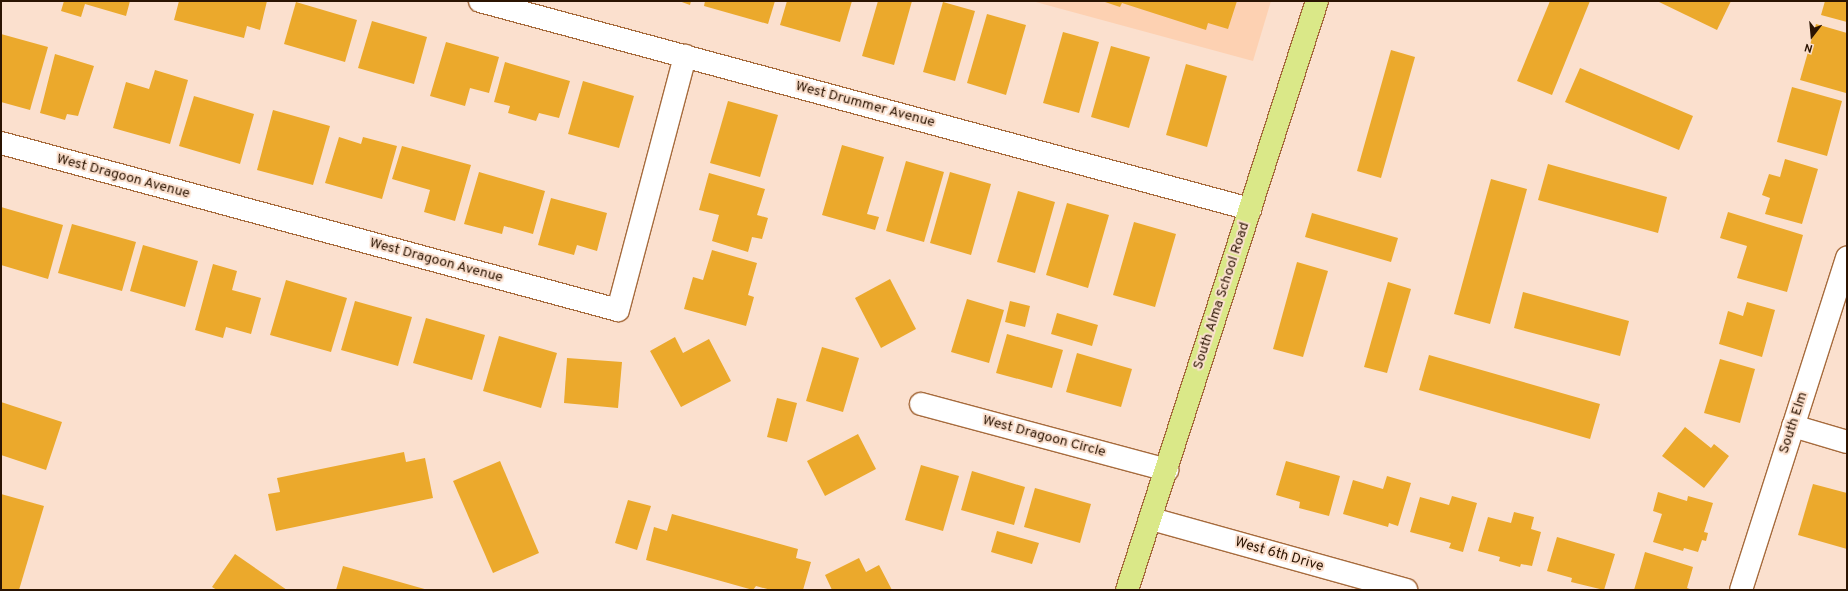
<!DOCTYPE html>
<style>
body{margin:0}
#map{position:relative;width:1848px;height:591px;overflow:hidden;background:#fbe0ce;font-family:Overpass,sans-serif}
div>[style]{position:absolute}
.built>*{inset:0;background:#fdd1b2}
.building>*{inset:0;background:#eba92c}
.roads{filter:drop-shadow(1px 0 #a66b3d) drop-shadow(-1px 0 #a66b3d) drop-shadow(0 1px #a66b3d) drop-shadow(0 -1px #a66b3d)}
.minor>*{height:22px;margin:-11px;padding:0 11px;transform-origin:11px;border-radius:11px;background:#fff}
.major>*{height:22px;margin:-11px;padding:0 11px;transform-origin:11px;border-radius:11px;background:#dae888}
span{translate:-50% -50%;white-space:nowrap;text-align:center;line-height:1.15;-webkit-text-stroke:4px #fbe0ce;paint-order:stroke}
.street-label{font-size:14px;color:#2b1402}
.frame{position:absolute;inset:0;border:2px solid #2b1402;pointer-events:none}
.north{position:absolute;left:1792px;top:16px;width:40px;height:40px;-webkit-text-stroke:3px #fbe0ce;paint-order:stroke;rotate:196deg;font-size:11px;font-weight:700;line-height:16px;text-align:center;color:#2b1402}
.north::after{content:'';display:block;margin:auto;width:14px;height:18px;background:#2b1402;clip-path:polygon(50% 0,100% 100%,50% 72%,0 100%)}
</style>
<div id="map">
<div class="built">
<div style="clip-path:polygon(1032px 1px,1271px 1px,1253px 61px)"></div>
</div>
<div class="building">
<div style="clip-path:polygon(64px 1px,130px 1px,126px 16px,85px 4px,81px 17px,61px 11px)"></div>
<div style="clip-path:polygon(179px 1px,267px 1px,260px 30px,247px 26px,244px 38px,174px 20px)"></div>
<div style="clip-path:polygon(679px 1px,691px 1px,690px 5px)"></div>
<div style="clip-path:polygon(705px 1px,775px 1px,768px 24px,704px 6px)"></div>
<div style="clip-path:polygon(787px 1px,852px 1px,840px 42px,780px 25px)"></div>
<div style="clip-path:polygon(878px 1px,912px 1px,894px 65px,862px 56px)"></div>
<div style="clip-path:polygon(1102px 1px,1237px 1px,1228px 29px,1208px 23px,1206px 30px,1122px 3px,1120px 7px)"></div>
<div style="clip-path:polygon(1550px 1px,1590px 1px,1552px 95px,1517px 81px)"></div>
<div style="clip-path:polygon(1657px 1px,1731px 1px,1717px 30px)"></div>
<div style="clip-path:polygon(1825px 1px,1847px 1px,1847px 22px,1821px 15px)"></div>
<div style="clip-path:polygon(296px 2px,357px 20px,345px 62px,284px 44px)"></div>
<div style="clip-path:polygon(943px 2px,975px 11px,955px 81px,923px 72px)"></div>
<div style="clip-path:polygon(987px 14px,1026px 25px,1006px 95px,967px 83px)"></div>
<div style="clip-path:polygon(372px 21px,427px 37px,414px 84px,358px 68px)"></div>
<div style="clip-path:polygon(1816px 24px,1847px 33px,1846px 93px,1800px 80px)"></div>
<div style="clip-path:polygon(1063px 32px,1099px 42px,1079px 113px,1043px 103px)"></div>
<div style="clip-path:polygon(1px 34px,48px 47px,30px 110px,1px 102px)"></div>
<div style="clip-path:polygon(446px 42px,499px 57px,489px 93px,470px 88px,465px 106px,430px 96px)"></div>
<div style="clip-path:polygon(1111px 46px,1150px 57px,1129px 128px,1091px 117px)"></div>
<div style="clip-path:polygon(1391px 50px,1415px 57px,1381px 178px,1357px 171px)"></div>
<div style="clip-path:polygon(55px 54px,94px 66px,78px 116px,67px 114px,65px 120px,40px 113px)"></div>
<div style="clip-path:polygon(505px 62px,570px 81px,559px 118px,539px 113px,536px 121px,508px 113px,510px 106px,494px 102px)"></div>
<div style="clip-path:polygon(1186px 64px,1227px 76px,1207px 147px,1166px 135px)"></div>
<div style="clip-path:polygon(1580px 68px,1693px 116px,1679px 150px,1565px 102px)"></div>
<div style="clip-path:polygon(155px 70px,188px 80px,170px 144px,113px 128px,126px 82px,149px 89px)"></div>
<div style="clip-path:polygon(583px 81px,634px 96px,619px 148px,568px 134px)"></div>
<div style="clip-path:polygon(1792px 87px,1842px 101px,1827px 156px,1777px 142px)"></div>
<div style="clip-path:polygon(194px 96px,254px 114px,240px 164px,179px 146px)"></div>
<div style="clip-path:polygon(728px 101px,778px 115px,760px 177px,710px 163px)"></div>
<div style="clip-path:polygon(273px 110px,330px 126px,313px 185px,257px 170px)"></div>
<div style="clip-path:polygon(339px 137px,361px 144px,363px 137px,397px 146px,382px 199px,325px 183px)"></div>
<div style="clip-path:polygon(842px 145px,884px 157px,867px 214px,879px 217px,875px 230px,822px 215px)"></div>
<div style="clip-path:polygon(402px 146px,471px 165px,455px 221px,424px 212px,430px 190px,392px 179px)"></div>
<div style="clip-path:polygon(1785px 159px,1818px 169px,1802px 224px,1765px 214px,1770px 198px,1762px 195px,1769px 174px,1780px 177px)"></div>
<div style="clip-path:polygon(906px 161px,944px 172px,924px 242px,886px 231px)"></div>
<div style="clip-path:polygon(1548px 164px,1667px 197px,1658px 233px,1538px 200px)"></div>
<div style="clip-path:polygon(479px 172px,545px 191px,533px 234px,504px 226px,502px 234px,464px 224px)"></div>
<div style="clip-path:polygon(950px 172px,991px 184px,971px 255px,930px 243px)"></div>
<div style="clip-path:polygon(709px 173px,765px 189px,757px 215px,768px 218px,762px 239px,752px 237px,748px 252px,712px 241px,719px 215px,699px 210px)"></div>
<div style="clip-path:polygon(1491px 179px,1527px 189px,1490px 324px,1454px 314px)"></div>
<div style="clip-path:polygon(1018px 191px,1055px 202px,1035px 273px,997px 262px)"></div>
<div style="clip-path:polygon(551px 198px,607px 213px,597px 251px,577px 245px,574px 255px,538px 245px)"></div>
<div style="clip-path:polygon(1067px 203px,1109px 215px,1088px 288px,1046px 275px)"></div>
<div style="clip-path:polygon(1px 207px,63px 225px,48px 279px,1px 265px)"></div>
<div style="clip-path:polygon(1728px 212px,1803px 235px,1787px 292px,1737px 278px,1747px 246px,1720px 238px)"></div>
<div style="clip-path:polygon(1312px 213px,1398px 238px,1391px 262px,1305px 237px)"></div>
<div style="clip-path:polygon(1134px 222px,1176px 234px,1155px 307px,1113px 295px)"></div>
<div style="clip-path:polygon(72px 224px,136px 242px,122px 291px,58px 273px)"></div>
<div style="clip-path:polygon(143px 245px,198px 261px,185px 307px,130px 291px)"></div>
<div style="clip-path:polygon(712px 250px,757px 263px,748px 295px,754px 297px,746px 326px,684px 309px,693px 277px,703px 280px)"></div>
<div style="clip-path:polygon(1297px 262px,1328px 271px,1303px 357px,1273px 349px)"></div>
<div style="clip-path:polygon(213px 264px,237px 271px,232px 290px,261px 298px,251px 334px,226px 327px,223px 338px,195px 330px)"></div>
<div style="clip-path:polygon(890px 279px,916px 329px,881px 348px,855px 298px)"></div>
<div style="clip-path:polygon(286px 280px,347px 298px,331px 352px,270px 335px)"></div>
<div style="clip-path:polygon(1388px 282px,1411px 289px,1387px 373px,1364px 367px)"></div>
<div style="clip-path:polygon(1523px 292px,1629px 321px,1620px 356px,1514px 328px)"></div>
<div style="clip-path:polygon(967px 299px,1004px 310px,989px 363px,951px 352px)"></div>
<div style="clip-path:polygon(355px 301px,412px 317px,398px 366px,341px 350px)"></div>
<div style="clip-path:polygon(1010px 301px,1030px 306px,1025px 327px,1005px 322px)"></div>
<div style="clip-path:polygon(1747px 302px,1775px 310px,1762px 357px,1719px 344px,1728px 311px,1743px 316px)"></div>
<div style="clip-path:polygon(1057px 313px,1098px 325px,1092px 346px,1051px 334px)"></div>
<div style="clip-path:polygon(426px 318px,485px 335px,472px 380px,413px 363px)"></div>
<div style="clip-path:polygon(1007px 334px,1063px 350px,1052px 388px,996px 373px)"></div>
<div style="clip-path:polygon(499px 336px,557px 353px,541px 408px,483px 391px)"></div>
<div style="clip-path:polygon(675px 337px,683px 353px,709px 339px,731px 381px,681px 407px,650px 351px)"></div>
<div style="clip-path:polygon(822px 347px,859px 358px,843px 412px,806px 401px)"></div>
<div style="clip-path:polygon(1077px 353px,1132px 369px,1121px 407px,1066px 392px)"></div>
<div style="clip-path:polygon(1429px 355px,1600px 404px,1590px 439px,1419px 390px)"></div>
<div style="clip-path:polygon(567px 358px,622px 362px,618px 408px,564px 403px)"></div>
<div style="clip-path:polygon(1720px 359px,1755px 369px,1740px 423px,1704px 413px)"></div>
<div style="clip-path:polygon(777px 398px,797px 403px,787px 442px,767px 437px)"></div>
<div style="clip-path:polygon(1px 402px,62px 422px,46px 470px,1px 455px)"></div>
<div style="clip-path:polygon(1685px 427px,1711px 448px,1714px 444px,1729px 456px,1704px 488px,1662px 456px)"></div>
<div style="clip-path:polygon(858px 434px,876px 469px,825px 496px,807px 461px)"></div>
<div style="clip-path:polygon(404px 452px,406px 462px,425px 458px,433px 498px,276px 531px,268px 494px,280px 492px,277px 478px)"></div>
<div style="clip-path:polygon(500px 461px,539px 553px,493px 573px,453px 481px)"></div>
<div style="clip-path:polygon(1286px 461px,1340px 476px,1329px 516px,1299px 508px,1300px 502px,1276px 495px)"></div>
<div style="clip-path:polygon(921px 465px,959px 476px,943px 531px,905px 520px)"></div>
<div style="clip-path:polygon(972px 471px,1025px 487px,1014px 525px,961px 510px)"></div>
<div style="clip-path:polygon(1387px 476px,1411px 483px,1398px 526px,1389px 523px,1388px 527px,1343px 514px,1353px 480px,1383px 489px)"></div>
<div style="clip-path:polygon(1813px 484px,1847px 493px,1847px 549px,1798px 535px)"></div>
<div style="clip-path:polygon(1035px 488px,1091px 504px,1080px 543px,1024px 527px)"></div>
<div style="clip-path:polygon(1658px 492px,1687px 501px,1688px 496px,1713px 503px,1704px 532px,1708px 533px,1706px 541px,1702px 540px,1698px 552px,1684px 548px,1683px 551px,1653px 542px,1662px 514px,1653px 511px)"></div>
<div style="clip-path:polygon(1px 494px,44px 506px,19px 590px,1px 590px)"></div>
<div style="clip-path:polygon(1452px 496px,1477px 503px,1463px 552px,1449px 548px,1451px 543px,1410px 532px,1420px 497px,1449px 505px)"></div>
<div style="clip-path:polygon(628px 500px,651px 506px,637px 550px,615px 543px)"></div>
<div style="clip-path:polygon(1514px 512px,1534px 517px,1531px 529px,1541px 532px,1532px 566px,1521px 564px,1520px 567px,1499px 561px,1500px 557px,1478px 551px,1488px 517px,1511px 523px)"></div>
<div style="clip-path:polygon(672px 514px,798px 549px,796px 558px,811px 562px,803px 590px,771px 590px,756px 586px,753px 590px,646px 560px,654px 527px,667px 531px)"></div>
<div style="clip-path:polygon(997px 531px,1039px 543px,1032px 564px,991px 552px)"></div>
<div style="clip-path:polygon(1557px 537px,1615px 554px,1604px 590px,1571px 582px,1572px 578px,1547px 571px)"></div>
<div style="clip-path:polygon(1645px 552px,1693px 567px,1687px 588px,1693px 590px,1634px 590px)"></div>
<div style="clip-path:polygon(235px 554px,287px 590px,217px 590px,212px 587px)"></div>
<div style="clip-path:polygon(859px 558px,866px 572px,879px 565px,892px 590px,832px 590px,825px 575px)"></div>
<div style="clip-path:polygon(343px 566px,428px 590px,336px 590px)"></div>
</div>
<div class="roads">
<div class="minor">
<div style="left:480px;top:1px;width:798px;rotate:15.12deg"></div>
<div style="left:1px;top:143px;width:639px;rotate:15.15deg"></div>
<div style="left:618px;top:310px;width:263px;rotate:-75.2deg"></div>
<div style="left:921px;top:404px;width:255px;rotate:15deg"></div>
<div style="left:1793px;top:426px;width:56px;rotate:16.5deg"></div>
<div style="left:1152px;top:519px;width:264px;rotate:15.6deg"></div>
<div style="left:1741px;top:590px;width:349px;rotate:-72.3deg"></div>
</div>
<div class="major">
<div style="left:1127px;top:590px;width:619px;rotate:-72.12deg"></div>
</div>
</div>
<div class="street-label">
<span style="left:865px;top:105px;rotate:15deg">West Drummer Avenue</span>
<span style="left:123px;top:177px;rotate:15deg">West Dragoon Avenue</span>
<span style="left:436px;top:261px;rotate:15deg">West Dragoon Avenue</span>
<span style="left:1222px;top:296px;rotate:-72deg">South Alma School Road</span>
<span style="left:1794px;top:423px;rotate:-72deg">South Elm</span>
<span style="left:1044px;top:437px;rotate:15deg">West Dragoon Circle</span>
<span style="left:1279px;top:555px;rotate:16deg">West 6th Drive</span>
</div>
<div class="frame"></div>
<div class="north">N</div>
</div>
